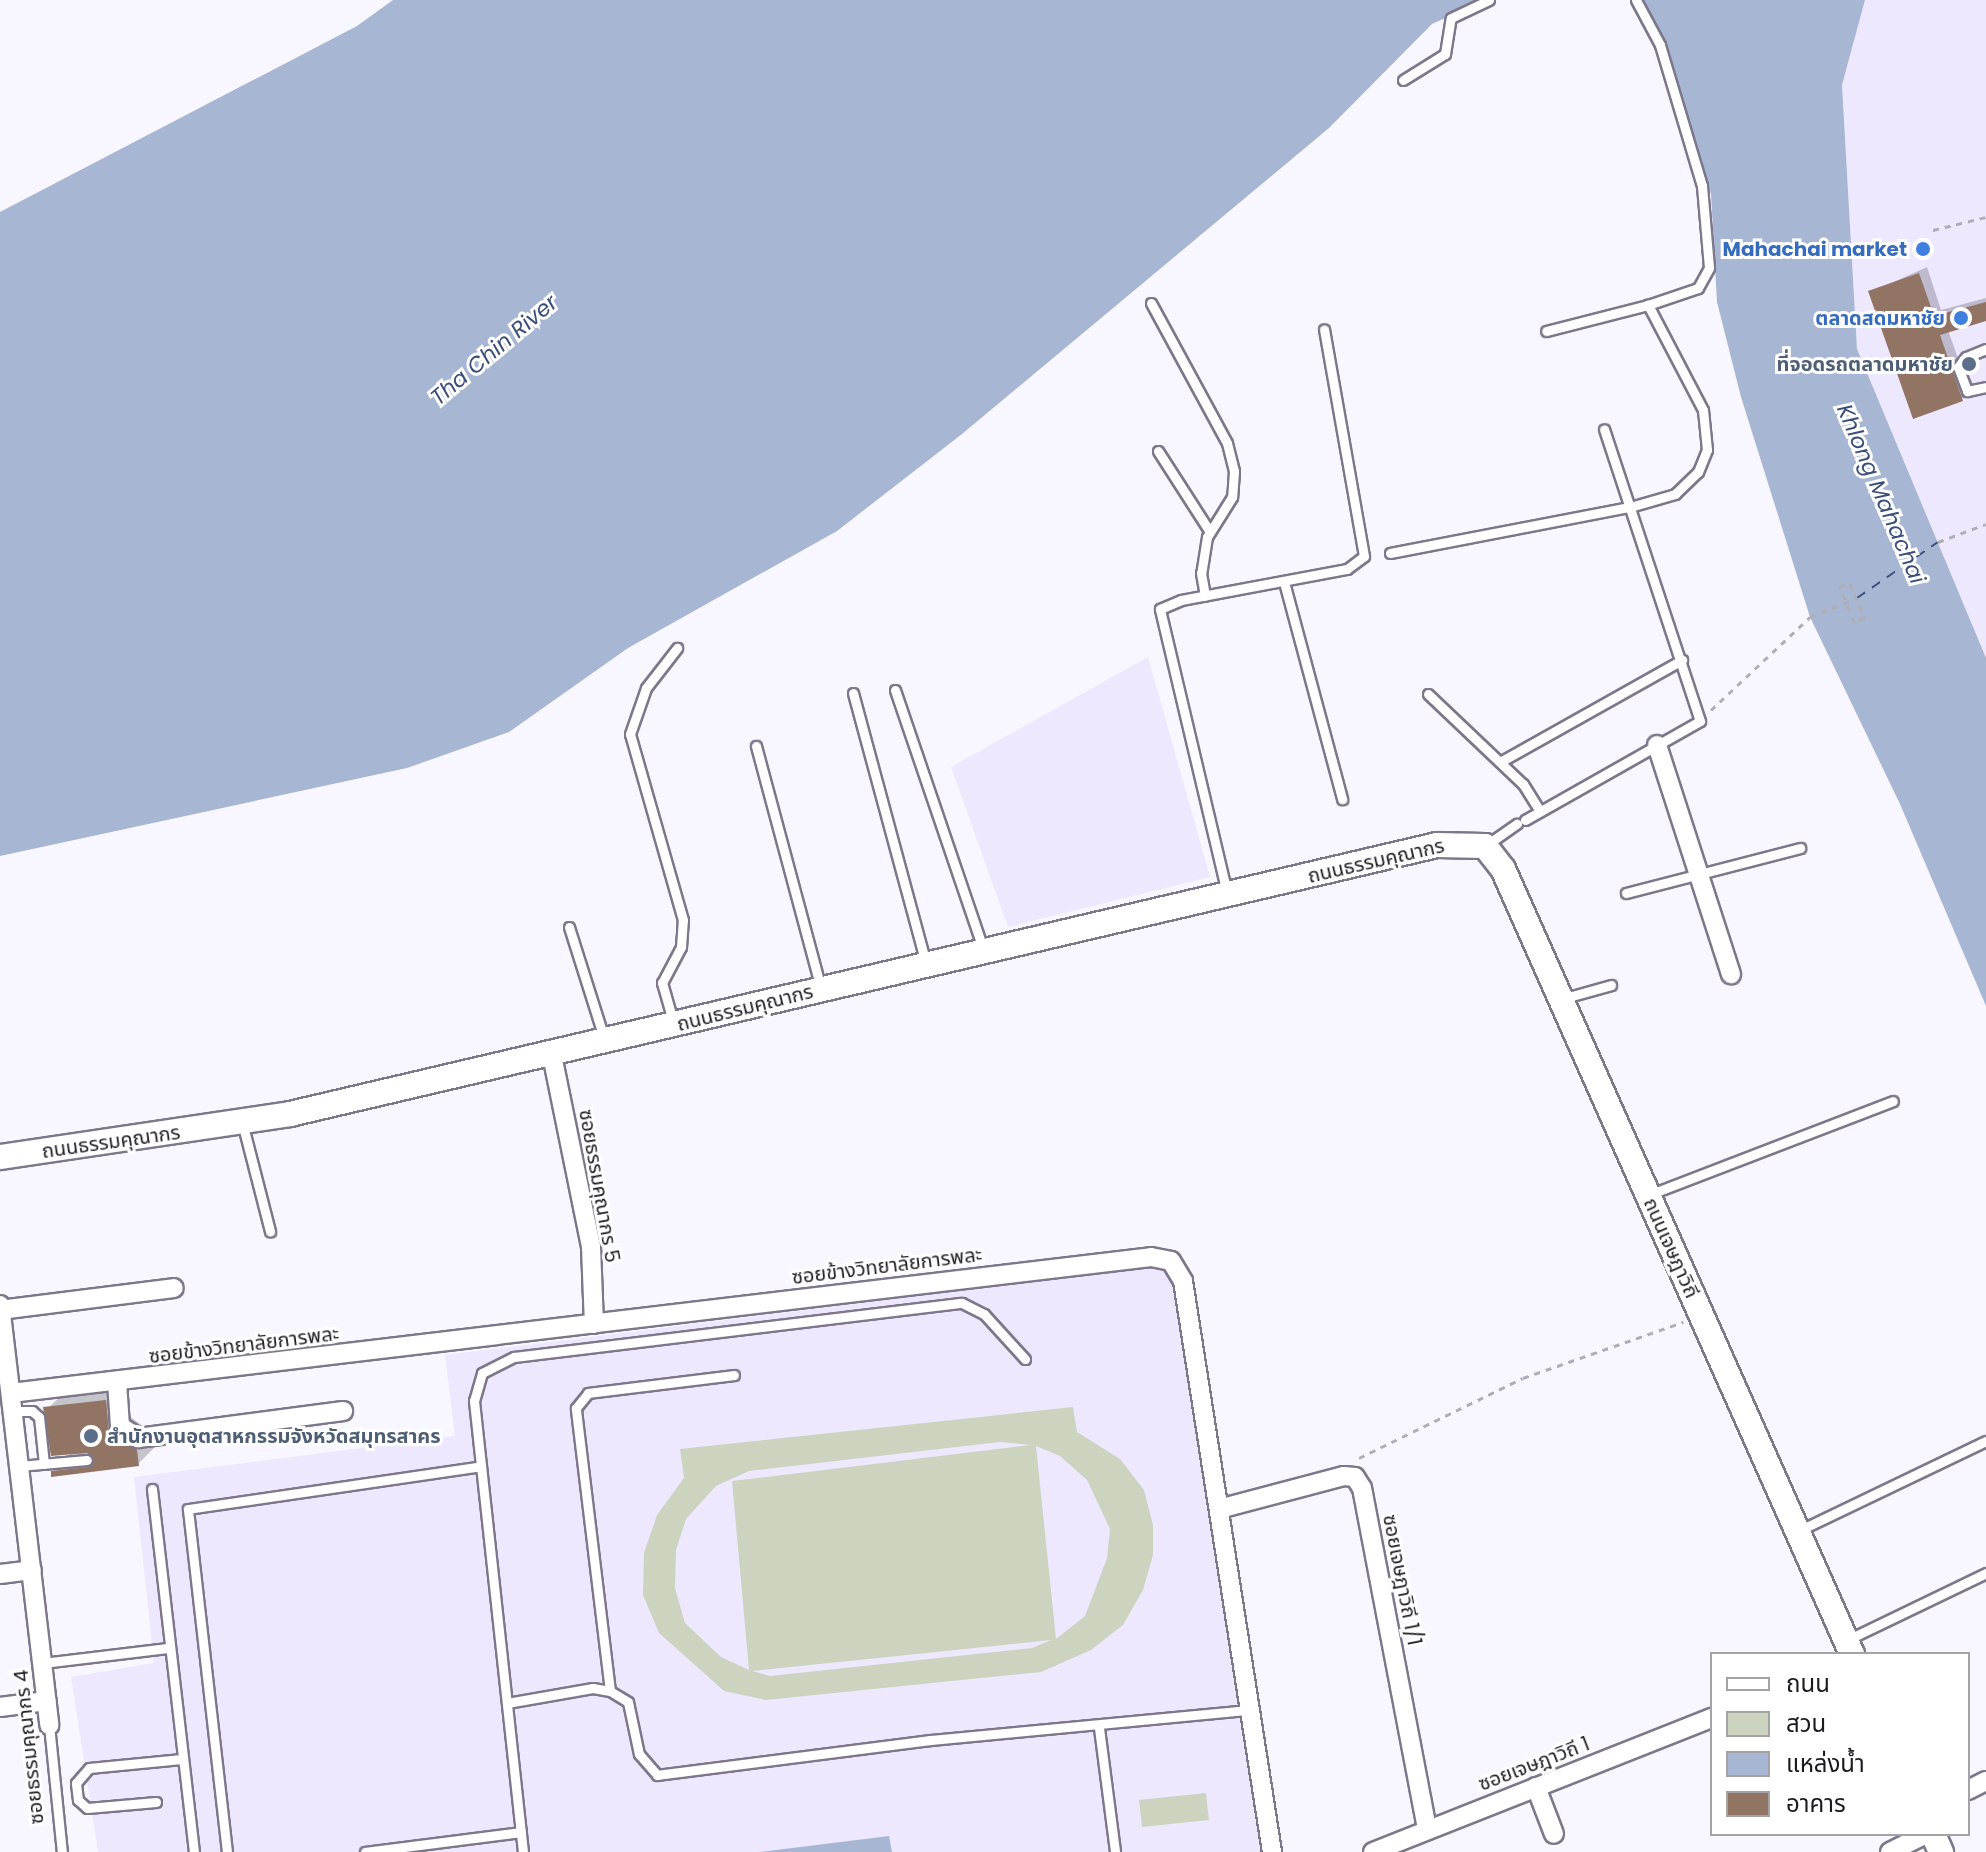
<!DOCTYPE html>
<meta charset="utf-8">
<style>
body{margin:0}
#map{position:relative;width:1986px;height:1852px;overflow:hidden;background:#f8f6fe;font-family:Poppins,"Noto Sans Thai",sans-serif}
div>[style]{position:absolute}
.built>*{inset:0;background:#eee8ff}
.green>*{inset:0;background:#ccd4c0}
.water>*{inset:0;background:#a7b6d3}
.shadow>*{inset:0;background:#0003}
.ferry>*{height:2px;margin-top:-1px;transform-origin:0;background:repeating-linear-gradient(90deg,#3a4e79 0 10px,transparent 0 18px)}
.building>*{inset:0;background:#917463}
.path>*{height:3px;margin-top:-1.5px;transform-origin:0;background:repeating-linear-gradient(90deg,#b0aeb5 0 6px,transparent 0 12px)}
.roads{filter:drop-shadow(2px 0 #7d778a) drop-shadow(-2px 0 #7d778a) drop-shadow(0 2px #7d778a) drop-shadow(0 -2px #7d778a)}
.lane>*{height:9px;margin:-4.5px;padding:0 4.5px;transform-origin:4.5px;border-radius:4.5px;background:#fff}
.street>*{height:18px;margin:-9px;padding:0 9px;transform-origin:9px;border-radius:9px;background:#fff}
.secondary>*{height:24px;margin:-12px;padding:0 12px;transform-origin:12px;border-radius:12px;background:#fff}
.dots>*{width:22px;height:22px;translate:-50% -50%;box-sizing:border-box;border:4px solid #fff;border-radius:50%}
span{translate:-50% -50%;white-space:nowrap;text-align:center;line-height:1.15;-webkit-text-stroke:6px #fff;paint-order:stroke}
.shop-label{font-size:20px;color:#366cbe;font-weight:700}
.right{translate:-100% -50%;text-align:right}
.service-label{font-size:20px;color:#4e5e75;font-weight:700}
.left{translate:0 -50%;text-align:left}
.street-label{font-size:20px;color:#1c1a21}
.water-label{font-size:22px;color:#3a4e79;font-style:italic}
.legend{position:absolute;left:1710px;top:1652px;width:260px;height:184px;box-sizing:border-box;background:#fff;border:2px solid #a4a3a6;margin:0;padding:10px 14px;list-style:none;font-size:24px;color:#1c1a21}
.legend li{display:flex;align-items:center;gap:16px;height:40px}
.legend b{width:40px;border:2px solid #a4a3a6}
</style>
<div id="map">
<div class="built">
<div style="clip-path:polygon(1865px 0,1986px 0,1986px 658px,1857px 349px,1842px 85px)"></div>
<div style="clip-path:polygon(1148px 657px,1210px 877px,1008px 927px,951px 767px)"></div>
<div style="clip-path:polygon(1159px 1266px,1177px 1281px,1261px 1852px,98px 1852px,71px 1677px,154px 1663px,134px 1477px,455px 1436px,445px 1355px)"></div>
</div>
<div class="green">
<div style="clip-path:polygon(evenodd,1073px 1407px,1077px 1432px,1120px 1459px,1144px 1490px,1153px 1525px,1153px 1555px,1143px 1590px,1123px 1625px,1091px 1650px,1041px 1672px,766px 1700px,724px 1691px,659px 1633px,643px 1595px,644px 1553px,657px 1515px,684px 1478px,680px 1449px,1073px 1407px,1000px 1442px,1030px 1445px,732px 1481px,749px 1670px,721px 1657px,685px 1623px,675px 1588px,676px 1550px,686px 1519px,716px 1486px,749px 1471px,1000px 1442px,1073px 1407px,1036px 1446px,1060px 1456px,1087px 1480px,1110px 1529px,1107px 1558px,1085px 1616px,1056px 1639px,1036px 1446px,1073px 1407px,1051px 1640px,1032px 1648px,770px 1676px,752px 1671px,1051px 1640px)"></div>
<div style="clip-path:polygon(1206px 1793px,1209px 1820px,1142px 1827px,1139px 1800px)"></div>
</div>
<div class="water">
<div style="clip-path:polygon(393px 0,1485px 0,1432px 24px,1329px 128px,962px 434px,837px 531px,628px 648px,509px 732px,407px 768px,0 856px,0 212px,357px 26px)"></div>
<div style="clip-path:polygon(1641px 0,1865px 0,1842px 85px,1857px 349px,1986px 658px,1986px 1006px,1900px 804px,1810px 617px,1741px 397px,1717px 302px,1711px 194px,1671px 58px)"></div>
<div style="clip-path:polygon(889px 1836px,892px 1852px,759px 1852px)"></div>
</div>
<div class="shadow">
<div style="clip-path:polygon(1927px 267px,1941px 310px,1986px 298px,1986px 319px,1948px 330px,1970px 392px,1964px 397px,1935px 326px,1964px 398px,1914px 416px,1871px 292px)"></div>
<div style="clip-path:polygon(122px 1384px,126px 1414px,153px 1433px,155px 1447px,138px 1464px,53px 1471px,72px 1452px,45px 1411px,62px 1395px)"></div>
</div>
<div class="ferry">
<div style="left:1857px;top:598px;width:98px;rotate:-34.7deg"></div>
</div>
<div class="building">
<div style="clip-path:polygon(1919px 273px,1934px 316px,1986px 302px,1986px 321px,1940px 335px,1963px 401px,1913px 419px,1868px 291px)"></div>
<div style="clip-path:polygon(106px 1400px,109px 1431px,137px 1450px,139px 1466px,51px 1477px,51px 1471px,88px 1467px,94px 1459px,87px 1453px,51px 1456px,43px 1407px)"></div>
</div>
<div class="path">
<div style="left:1933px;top:230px;width:55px;rotate:-13.8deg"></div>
<div style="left:1938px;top:542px;width:51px;rotate:-20.6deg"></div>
<div style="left:1850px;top:583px;width:38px;rotate:68deg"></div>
<div style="left:1864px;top:618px;width:11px;rotate:158deg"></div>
<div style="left:1854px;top:622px;width:38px;rotate:-112deg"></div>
<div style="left:1840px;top:587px;width:11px;rotate:-22deg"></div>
<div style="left:1711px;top:710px;width:136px;rotate:-43.2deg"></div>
<div style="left:1810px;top:617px;width:51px;rotate:-22deg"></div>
<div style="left:1359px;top:1458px;width:182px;rotate:-26deg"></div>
<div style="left:1523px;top:1378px;width:170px;rotate:-19.3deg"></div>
</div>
<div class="roads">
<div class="lane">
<div style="left:1636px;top:0;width:51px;rotate:61.9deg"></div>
<div style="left:1660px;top:45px;width:147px;rotate:73.4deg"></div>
<div style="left:1702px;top:186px;width:82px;rotate:85.1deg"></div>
<div style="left:1709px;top:268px;width:23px;rotate:119deg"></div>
<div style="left:1698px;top:288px;width:53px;rotate:161.2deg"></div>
<div style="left:1403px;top:80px;width:49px;rotate:-31.8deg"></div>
<div style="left:1445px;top:54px;width:36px;rotate:-81deg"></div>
<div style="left:1451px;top:18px;width:42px;rotate:-25.3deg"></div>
<div style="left:1151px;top:303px;width:159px;rotate:61.5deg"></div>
<div style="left:1227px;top:443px;width:29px;rotate:76deg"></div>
<div style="left:1234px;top:471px;width:26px;rotate:94deg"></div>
<div style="left:1232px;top:497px;width:47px;rotate:122deg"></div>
<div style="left:1207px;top:537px;width:36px;rotate:99deg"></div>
<div style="left:1201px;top:573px;width:23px;rotate:80deg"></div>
<div style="left:1986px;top:349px;width:22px;rotate:158deg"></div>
<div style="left:1966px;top:357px;width:13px;rotate:129deg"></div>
<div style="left:1958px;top:367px;width:26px;rotate:69deg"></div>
<div style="left:1967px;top:391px;width:19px;rotate:-12deg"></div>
<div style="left:1158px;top:451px;width:96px;rotate:57.3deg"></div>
<div style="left:1390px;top:553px;width:244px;rotate:-10.9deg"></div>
<div style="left:1630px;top:507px;width:47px;rotate:-16.1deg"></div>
<div style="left:1675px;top:494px;width:32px;rotate:-44deg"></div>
<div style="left:1698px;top:472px;width:24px;rotate:-68deg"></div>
<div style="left:1707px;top:450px;width:40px;rotate:-95.7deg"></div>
<div style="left:1703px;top:410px;width:119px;rotate:-117.6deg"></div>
<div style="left:1648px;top:305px;width:105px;rotate:165.7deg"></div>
<div style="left:1284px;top:582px;width:225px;rotate:75deg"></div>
<div style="left:895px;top:690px;width:277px;rotate:71.2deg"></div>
<div style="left:853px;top:693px;width:281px;rotate:74.9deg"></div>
<div style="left:1428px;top:694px;width:131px;rotate:43.5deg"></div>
<div style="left:1523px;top:784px;width:32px;rotate:58deg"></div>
<div style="left:756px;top:746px;width:252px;rotate:75deg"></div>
<div style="left:1500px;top:762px;width:209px;rotate:-29.3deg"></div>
<div style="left:1525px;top:820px;width:201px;rotate:-29.5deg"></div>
<div style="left:1700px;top:721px;width:307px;rotate:-108.2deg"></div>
<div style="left:1485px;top:846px;width:39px;rotate:-35deg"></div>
<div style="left:1227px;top:893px;width:292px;rotate:-103.3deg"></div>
<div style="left:1160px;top:609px;width:23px;rotate:-23deg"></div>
<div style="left:1181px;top:600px;width:169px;rotate:-10.6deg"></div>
<div style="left:1347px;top:569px;width:21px;rotate:-37deg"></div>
<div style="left:1364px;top:556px;width:230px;rotate:-100deg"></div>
<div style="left:1626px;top:893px;width:180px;rotate:-14.5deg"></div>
<div style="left:569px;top:927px;width:116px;rotate:72.5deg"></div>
<div style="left:1561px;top:999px;width:52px;rotate:-15.6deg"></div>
<div style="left:673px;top:1021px;width:40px;rotate:-106deg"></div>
<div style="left:662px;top:983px;width:41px;rotate:-62.2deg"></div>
<div style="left:681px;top:947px;width:27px;rotate:-86deg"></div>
<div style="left:683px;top:920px;width:193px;rotate:-105.9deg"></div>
<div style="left:630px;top:734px;width:49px;rotate:-70.8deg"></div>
<div style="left:646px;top:688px;width:51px;rotate:-52.2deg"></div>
<div style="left:242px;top:1122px;width:113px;rotate:75.6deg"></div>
<div style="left:1651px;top:1194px;width:259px;rotate:-21deg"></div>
<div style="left:13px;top:1411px;width:19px"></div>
<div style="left:32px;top:1411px;width:9px;rotate:41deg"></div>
<div style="left:39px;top:1417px;width:47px;rotate:83.9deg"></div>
<div style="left:19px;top:1466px;width:68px;rotate:-5deg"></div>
<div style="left:152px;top:1489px;width:365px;rotate:83.4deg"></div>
<div style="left:1798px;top:1531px;width:208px;rotate:-25.6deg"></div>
<div style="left:1849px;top:1639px;width:152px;rotate:-25.7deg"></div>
<div style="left:43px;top:1663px;width:125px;rotate:-6.9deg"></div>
<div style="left:610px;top:1691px;width:285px;rotate:-96.9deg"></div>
<div style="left:576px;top:1408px;width:19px;rotate:-51deg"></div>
<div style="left:588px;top:1393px;width:147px;rotate:-7deg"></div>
<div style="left:507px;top:1703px;width:87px;rotate:-9.9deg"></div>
<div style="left:593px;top:1688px;width:17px;rotate:10deg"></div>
<div style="left:610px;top:1691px;width:21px;rotate:31deg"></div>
<div style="left:628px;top:1702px;width:53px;rotate:78.1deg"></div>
<div style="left:639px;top:1754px;width:28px;rotate:49deg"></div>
<div style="left:657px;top:1775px;width:275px;rotate:-7.3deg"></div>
<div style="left:930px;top:1740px;width:321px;rotate:-5.4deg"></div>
<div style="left:49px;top:1725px;width:128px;rotate:84.2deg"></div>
<div style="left:1099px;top:1728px;width:125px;rotate:82.6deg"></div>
<div style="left:156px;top:1802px;width:69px;rotate:175deg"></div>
<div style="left:87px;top:1808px;width:12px;rotate:-138deg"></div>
<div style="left:78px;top:1800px;width:17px;rotate:-97deg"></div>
<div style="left:76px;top:1783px;width:20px;rotate:-49deg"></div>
<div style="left:89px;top:1768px;width:93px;rotate:-5.5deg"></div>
<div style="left:227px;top:1852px;width:345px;rotate:-96.5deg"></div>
<div style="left:188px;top:1509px;width:296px;rotate:-8.3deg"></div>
<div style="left:365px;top:1852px;width:157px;rotate:-7.3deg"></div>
<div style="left:523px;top:1852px;width:454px;rotate:-96.2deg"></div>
<div style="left:474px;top:1401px;width:29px;rotate:-74deg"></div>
<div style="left:482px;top:1373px;width:36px;rotate:-27deg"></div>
<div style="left:514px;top:1357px;width:451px;rotate:-6.9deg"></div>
<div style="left:962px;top:1303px;width:25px;rotate:27deg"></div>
<div style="left:984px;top:1314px;width:61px;rotate:47.7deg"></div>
</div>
<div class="street">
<div style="left:1657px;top:745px;width:241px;rotate:72.1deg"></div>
<div style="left:552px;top:1055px;width:196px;rotate:78.5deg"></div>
<div style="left:591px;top:1247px;width:77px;rotate:87.8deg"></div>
<div style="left:0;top:1305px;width:423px;rotate:83.3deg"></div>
<div style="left:0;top:1310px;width:175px;rotate:-7.2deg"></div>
<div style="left:117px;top:1382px;width:44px;rotate:86.1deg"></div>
<div style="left:120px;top:1426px;width:22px;rotate:34deg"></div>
<div style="left:138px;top:1438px;width:207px;rotate:-7.5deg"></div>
<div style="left:11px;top:1393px;width:1148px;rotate:-6.8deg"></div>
<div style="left:1151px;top:1257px;width:20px;rotate:11deg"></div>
<div style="left:1171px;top:1261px;width:23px;rotate:59deg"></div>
<div style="left:1183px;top:1281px;width:578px;rotate:81.14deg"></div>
<div style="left:1219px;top:1509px;width:129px;rotate:-14.8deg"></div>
<div style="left:1344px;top:1476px;width:11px;rotate:5deg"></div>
<div style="left:1355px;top:1477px;width:13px;rotate:58deg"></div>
<div style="left:1362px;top:1488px;width:348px;rotate:79.2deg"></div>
<div style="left:0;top:1574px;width:32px;rotate:-7deg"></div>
<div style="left:0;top:1707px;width:47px;rotate:-7.3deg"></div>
<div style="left:1536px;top:1787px;width:50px;rotate:69deg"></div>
<div style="left:1968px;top:1790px;width:20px;rotate:-27deg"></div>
<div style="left:1373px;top:1852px;width:365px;rotate:-21.6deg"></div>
<div style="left:1890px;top:1852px;width:40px;rotate:-26.6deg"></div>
</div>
<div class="secondary">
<div style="left:0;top:1157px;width:293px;rotate:-8.4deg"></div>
<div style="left:290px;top:1114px;width:1178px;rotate:-13.2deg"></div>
<div style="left:1437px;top:845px;width:48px;rotate:1.2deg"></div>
<div style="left:1485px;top:846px;width:29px;rotate:52deg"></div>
<div style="left:1503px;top:869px;width:859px;rotate:66.03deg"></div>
<div style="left:1933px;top:1834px;width:20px;rotate:66deg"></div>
</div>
</div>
<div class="dots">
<div style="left:1923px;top:249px;background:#3f7fe0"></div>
<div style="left:1961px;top:318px;background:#3f7fe0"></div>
<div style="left:1969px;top:364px;background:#5c6f8a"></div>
<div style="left:91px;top:1436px;background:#5c6f8a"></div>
</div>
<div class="shop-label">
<span class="right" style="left:1907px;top:249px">Mahachai market</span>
<span class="right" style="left:1945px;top:318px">ตลาดสดมหาชัย</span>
</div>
<div class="service-label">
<span class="right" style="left:1953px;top:364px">ที่จอดรถตลาดมหาชัย</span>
<span class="left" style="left:107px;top:1436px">สำนักงานอุตสาหกรรมจังหวัดสมุทรสาคร</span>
</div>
<div class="street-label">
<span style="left:1376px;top:861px;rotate:-13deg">ถนนธรรมคุณากร</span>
<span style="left:745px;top:1008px;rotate:-14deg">ถนนธรรมคุณากร</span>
<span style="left:111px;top:1142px;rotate:-8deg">ถนนธรรมคุณากร</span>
<span style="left:599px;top:1186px;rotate:80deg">ซอยธรรมคุณากร 5</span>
<span style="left:1671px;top:1248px;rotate:66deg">ถนนเจษฎาวิถี</span>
<span style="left:887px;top:1266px;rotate:-7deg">ซอยข้างวิทยาลัยการพละ</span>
<span style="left:244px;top:1345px;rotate:-7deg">ซอยข้างวิทยาลัยการพละ</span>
<span style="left:1402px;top:1580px;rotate:79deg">ซอยเจษฎาวิถี 1/1</span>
<span style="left:29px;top:1747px;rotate:-96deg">ซอยธรรมคุณากร 4</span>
<span style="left:1534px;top:1764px;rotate:-21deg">ซอยเจษฎาวิถี 1</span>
</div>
<div class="water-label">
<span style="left:494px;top:350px;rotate:-40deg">Tha Chin River</span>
<span style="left:1881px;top:494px;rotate:67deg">Khlong Mahachai</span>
</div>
<ul class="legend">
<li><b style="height:10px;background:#fff"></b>ถนน</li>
<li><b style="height:22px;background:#ccd4c0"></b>สวน</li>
<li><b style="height:22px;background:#a7b6d3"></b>แหล่งน้ำ</li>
<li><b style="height:22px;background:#917463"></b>อาคาร</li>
</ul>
</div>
